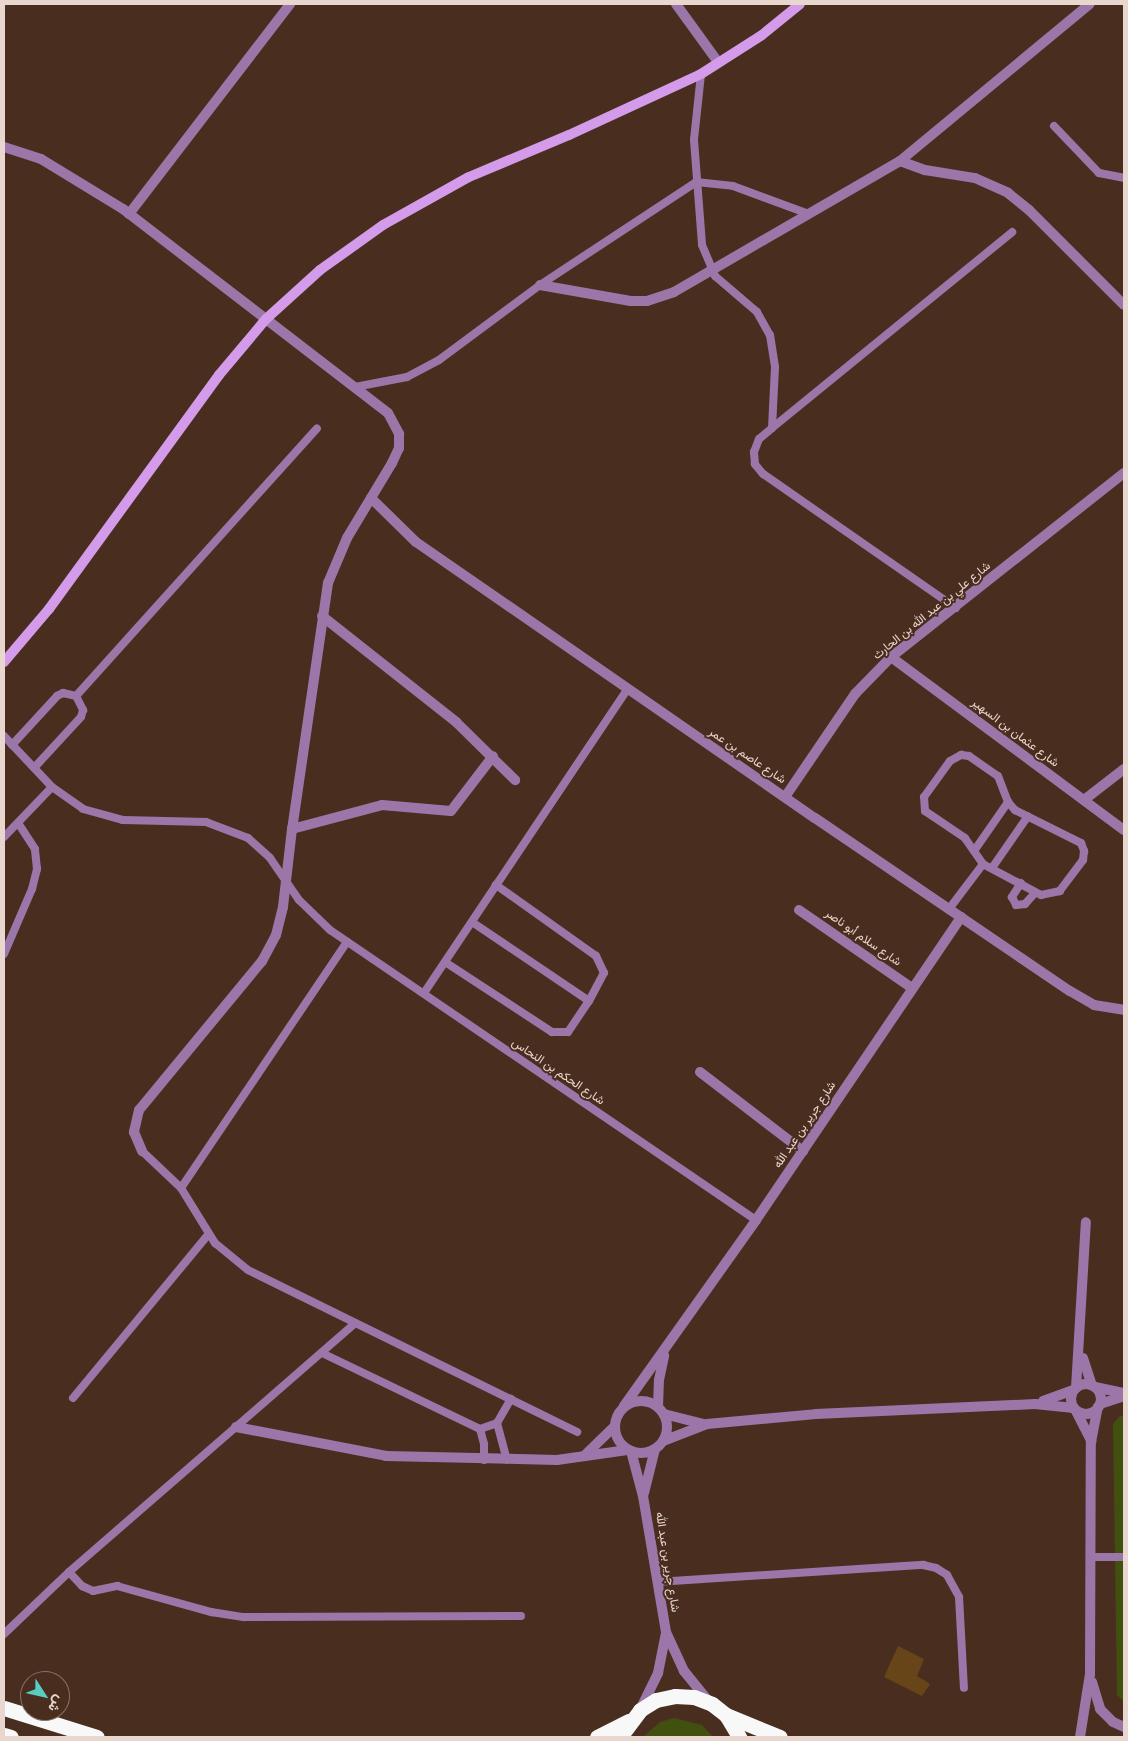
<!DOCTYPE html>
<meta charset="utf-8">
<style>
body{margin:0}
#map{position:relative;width:1128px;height:1741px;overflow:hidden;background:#492e20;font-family:"Public Sans",Vazirmatn,sans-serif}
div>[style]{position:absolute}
.green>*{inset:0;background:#414f0f}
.building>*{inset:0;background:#684419}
.lane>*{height:8px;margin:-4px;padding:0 4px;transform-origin:4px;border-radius:4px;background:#9b77a9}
.street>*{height:10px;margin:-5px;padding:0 5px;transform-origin:5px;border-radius:5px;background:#9b77a9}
.street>.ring{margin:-5px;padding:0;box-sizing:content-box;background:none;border:10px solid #9b77a9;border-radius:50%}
.secondary>*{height:10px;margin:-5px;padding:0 5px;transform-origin:5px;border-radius:5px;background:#d49beb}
.highway>*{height:15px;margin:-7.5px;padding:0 7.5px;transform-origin:7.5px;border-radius:7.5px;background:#f8f8f8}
span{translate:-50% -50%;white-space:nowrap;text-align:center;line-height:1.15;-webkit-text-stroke:4px #492e20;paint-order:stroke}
.street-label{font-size:12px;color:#e9d7cf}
.frame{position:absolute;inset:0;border:5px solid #e9d7cf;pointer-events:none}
.north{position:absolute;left:20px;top:1671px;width:50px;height:50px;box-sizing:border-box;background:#492e20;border:1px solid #897266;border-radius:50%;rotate:125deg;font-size:14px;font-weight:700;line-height:20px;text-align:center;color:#e9d7cf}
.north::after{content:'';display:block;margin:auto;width:18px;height:22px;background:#58cec0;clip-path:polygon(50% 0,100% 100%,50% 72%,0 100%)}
</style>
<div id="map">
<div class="green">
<div style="clip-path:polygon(1120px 1416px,1124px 1416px,1124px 1702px,1117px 1695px,1113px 1424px)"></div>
<div style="clip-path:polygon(674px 1718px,702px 1725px,713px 1737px,643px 1737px,660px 1722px)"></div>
</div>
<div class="building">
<div style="clip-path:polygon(898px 1646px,924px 1659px,917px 1676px,930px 1684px,922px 1696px,884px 1677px)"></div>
</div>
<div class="lane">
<div style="left:701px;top:74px;width:66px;rotate:96.1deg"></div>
<div style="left:694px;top:140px;width:105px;rotate:85.6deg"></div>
<div style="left:702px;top:245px;width:34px;rotate:67deg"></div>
<div style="left:715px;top:276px;width:55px;rotate:40.6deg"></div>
<div style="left:757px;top:312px;width:26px;rotate:61deg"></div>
<div style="left:770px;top:335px;width:32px;rotate:81deg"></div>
<div style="left:775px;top:367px;width:61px;rotate:92.8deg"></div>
<div style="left:1054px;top:126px;width:65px;rotate:46.2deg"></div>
<div style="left:1099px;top:173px;width:25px;rotate:11deg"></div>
<div style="left:355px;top:387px;width:53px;rotate:-10.9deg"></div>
<div style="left:407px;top:377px;width:36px;rotate:-28deg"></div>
<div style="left:439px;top:360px;width:126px;rotate:-36.6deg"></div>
<div style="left:540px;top:285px;width:187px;rotate:-33.4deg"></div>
<div style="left:696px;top:182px;width:37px;rotate:6deg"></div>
<div style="left:733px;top:186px;width:78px;rotate:20.3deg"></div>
<div style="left:956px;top:608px;width:235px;rotate:-145.2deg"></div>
<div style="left:763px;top:474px;width:13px;rotate:-129deg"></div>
<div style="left:755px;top:464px;width:12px;rotate:-95deg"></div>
<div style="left:754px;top:452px;width:14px;rotate:-69deg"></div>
<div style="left:759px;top:439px;width:17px;rotate:-40deg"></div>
<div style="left:772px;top:428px;width:310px;rotate:-39.2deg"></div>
<div style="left:76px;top:696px;width:360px;rotate:-48deg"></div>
<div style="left:4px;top:736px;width:70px;rotate:46.7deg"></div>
<div style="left:52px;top:787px;width:38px;rotate:35deg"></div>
<div style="left:83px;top:809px;width:41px;rotate:15.4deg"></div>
<div style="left:123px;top:820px;width:83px;rotate:1.4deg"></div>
<div style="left:206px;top:822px;width:45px;rotate:20.9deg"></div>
<div style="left:248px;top:838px;width:30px;rotate:42deg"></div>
<div style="left:270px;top:858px;width:51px;rotate:55.4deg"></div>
<div style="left:299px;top:900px;width:43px;rotate:44.1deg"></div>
<div style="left:330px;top:930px;width:515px;rotate:34.25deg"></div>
<div style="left:12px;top:745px;width:67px;rotate:-47.4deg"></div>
<div style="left:57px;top:696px;width:7px;rotate:-27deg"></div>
<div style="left:63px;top:693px;width:13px;rotate:13deg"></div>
<div style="left:76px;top:696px;width:16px;rotate:63deg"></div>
<div style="left:83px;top:710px;width:7px;rotate:106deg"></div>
<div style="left:81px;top:717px;width:69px;rotate:132.7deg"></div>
<div style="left:961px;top:755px;width:8px;rotate:7deg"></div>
<div style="left:969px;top:756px;width:35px;rotate:35deg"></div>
<div style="left:998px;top:776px;width:28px;rotate:69deg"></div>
<div style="left:1008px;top:802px;width:11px;rotate:49deg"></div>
<div style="left:1015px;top:810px;width:74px;rotate:26.6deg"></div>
<div style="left:1081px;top:843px;width:9px;rotate:69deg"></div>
<div style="left:1084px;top:851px;width:9px;rotate:96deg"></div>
<div style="left:1083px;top:860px;width:39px;rotate:127deg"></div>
<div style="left:1060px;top:891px;width:19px;rotate:168deg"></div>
<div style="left:1041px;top:895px;width:66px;rotate:-151.9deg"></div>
<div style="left:983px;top:864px;width:32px;rotate:-125deg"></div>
<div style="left:965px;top:838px;width:48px;rotate:-146deg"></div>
<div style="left:925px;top:811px;width:14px;rotate:-94deg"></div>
<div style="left:924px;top:797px;width:44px;rotate:-54.2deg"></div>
<div style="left:950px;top:761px;width:13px;rotate:-29deg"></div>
<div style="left:4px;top:837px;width:69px;rotate:-46.2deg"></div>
<div style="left:974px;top:851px;width:60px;rotate:-55.2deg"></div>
<div style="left:992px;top:868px;width:63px;rotate:-55.3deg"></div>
<div style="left:1021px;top:883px;width:17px;rotate:123deg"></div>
<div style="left:1012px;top:897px;width:9px;rotate:63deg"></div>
<div style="left:1016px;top:905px;width:9px;rotate:-6deg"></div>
<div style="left:1025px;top:904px;width:15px;rotate:-48deg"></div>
<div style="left:949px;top:909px;width:56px;rotate:-52.9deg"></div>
<div style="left:472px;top:922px;width:141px;rotate:34deg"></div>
<div style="left:4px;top:954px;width:71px;rotate:-66.7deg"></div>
<div style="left:32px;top:889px;width:21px;rotate:-76deg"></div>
<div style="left:37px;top:869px;width:20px;rotate:-96deg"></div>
<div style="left:35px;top:849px;width:31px;rotate:-123deg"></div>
<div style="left:445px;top:962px;width:128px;rotate:33.2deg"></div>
<div style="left:552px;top:1032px;width:16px"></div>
<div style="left:568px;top:1032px;width:37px;rotate:-56deg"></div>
<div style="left:589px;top:1001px;width:32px;rotate:-62deg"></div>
<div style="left:604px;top:973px;width:19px;rotate:-115deg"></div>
<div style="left:596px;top:956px;width:123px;rotate:-144.6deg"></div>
<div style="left:424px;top:993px;width:365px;rotate:-56.2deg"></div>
<div style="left:142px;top:1151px;width:54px;rotate:43.5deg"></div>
<div style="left:181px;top:1188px;width:65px;rotate:58.3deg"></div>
<div style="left:215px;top:1243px;width:43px;rotate:39.3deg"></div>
<div style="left:248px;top:1270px;width:367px;rotate:26.2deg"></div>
<div style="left:181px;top:1188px;width:297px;rotate:-56deg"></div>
<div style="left:322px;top:1353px;width:175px;rotate:25.7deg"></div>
<div style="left:480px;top:1429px;width:18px;rotate:-19deg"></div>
<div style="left:497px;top:1423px;width:28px;rotate:-60deg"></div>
<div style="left:73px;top:1398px;width:212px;rotate:-50.4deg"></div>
<div style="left:497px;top:1423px;width:38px;rotate:75deg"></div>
<div style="left:480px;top:1429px;width:16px;rotate:75deg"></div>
<div style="left:484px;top:1444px;width:16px;rotate:90deg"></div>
<div style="left:1091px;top:1557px;width:33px"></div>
<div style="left:69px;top:1572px;width:19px;rotate:47deg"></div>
<div style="left:82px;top:1586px;width:12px;rotate:24deg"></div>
<div style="left:93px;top:1591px;width:25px;rotate:-12deg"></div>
<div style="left:117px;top:1586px;width:98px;rotate:15.5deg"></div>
<div style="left:211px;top:1612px;width:33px;rotate:9deg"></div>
<div style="left:244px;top:1617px;width:277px;rotate:-0.2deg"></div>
<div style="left:657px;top:1582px;width:267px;rotate:-3.7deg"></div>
<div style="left:923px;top:1565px;width:13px;rotate:13deg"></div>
<div style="left:936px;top:1568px;width:13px;rotate:32deg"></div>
<div style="left:947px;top:1575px;width:25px;rotate:61deg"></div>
<div style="left:959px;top:1597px;width:91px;rotate:86.9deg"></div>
<div style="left:4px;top:1634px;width:90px;rotate:-43.6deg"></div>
<div style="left:69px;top:1572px;width:379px;rotate:-41deg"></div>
</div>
<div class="street">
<div style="left:676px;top:4px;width:72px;rotate:54.1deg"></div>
<div style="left:4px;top:147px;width:39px;rotate:18deg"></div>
<div style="left:41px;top:159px;width:96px;rotate:31.4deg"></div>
<div style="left:123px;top:209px;width:334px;rotate:37.6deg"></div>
<div style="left:388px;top:413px;width:24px;rotate:62deg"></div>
<div style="left:399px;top:434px;width:14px;rotate:90deg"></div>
<div style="left:399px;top:448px;width:17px;rotate:115deg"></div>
<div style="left:392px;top:463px;width:87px;rotate:121deg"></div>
<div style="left:347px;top:538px;width:49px;rotate:112.9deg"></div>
<div style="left:328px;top:583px;width:249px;rotate:98.3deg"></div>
<div style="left:292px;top:829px;width:79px;rotate:96.6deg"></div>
<div style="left:283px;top:907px;width:29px;rotate:104deg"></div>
<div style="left:276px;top:935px;width:30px;rotate:118deg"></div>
<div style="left:262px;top:961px;width:193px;rotate:129.5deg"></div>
<div style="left:139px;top:1110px;width:23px;rotate:103deg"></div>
<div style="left:134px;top:1132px;width:21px;rotate:67deg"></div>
<div style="left:900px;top:161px;width:27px;rotate:20deg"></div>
<div style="left:925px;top:170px;width:51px;rotate:9.1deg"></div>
<div style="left:975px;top:178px;width:36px;rotate:24deg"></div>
<div style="left:1008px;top:193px;width:27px;rotate:39deg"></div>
<div style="left:1029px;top:210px;width:134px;rotate:45deg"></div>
<div style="left:129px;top:214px;width:265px;rotate:-52.5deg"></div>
<div style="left:540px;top:285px;width:92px;rotate:10deg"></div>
<div style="left:631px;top:301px;width:16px"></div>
<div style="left:647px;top:301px;width:28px;rotate:-18deg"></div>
<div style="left:674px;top:292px;width:261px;rotate:-30.1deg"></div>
<div style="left:900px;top:161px;width:246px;rotate:-39.6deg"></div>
<div style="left:371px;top:498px;width:63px;rotate:44.4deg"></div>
<div style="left:416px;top:542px;width:485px;rotate:34.7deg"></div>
<div style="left:815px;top:818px;width:308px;rotate:34.2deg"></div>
<div style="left:1070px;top:991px;width:28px;rotate:30deg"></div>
<div style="left:1094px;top:1005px;width:30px;rotate:9deg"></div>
<div style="left:322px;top:616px;width:171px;rotate:38.3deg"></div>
<div style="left:456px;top:722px;width:83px;rotate:44.5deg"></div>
<div style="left:891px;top:657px;width:290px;rotate:36.6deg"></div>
<div style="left:785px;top:797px;width:125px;rotate:-55.8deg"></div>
<div style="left:855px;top:694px;width:52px;rotate:-45.8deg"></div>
<div style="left:891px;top:657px;width:297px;rotate:-38.3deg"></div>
<div style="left:1084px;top:800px;width:51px;rotate:-37.8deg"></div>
<div style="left:292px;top:829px;width:93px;rotate:-14.9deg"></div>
<div style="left:382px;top:805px;width:69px;rotate:5deg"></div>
<div style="left:451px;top:811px;width:69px;rotate:-52.6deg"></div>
<div style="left:799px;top:910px;width:137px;rotate:34.6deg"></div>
<div style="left:700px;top:1072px;width:130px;rotate:37.5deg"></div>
<div style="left:1083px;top:1358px;width:29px;rotate:72deg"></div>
<div class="ring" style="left:1071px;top:1384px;width:20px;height:20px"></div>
<div style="left:1095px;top:1387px;width:30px;rotate:12deg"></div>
<div style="left:1076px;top:1388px;width:166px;rotate:-86.6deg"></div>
<div class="ring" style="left:615px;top:1401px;width:42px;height:42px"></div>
<div style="left:1043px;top:1401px;width:33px;rotate:-20deg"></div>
<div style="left:1100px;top:1404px;width:25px;rotate:-18deg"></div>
<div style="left:624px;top:1406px;width:228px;rotate:-54.6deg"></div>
<div style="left:756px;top:1220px;width:366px;rotate:-55.9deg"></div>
<div style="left:658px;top:1407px;width:27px;rotate:-88deg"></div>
<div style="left:659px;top:1380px;width:25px;rotate:-78deg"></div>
<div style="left:1076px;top:1411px;width:34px;rotate:63deg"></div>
<div style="left:664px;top:1414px;width:40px;rotate:14.4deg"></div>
<div style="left:236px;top:1427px;width:153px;rotate:10.9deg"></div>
<div style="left:386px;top:1456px;width:171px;rotate:1.3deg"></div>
<div style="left:557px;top:1460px;width:71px;rotate:-8.1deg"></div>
<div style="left:663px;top:1441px;width:47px;rotate:-21.1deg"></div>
<div style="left:707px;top:1424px;width:109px;rotate:-5.2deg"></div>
<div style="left:816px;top:1414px;width:219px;rotate:-2.6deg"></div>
<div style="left:1035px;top:1404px;width:39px;rotate:6deg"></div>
<div style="left:631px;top:1451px;width:47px;rotate:75.1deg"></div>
<div style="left:643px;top:1496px;width:138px;rotate:80.4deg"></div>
<div style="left:666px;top:1632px;width:43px;rotate:65.2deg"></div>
<div style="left:684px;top:1671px;width:36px;rotate:51deg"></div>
<div style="left:586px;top:1454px;width:39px;rotate:-44deg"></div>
<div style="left:644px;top:1493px;width:45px;rotate:-76deg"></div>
<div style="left:1092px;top:1682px;width:28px;rotate:73deg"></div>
<div style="left:1100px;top:1709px;width:18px;rotate:45deg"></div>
<div style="left:1113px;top:1722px;width:12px;rotate:24deg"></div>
<div style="left:642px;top:1706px;width:37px;rotate:-64deg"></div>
<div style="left:658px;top:1673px;width:41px;rotate:-78.7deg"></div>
<div style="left:1080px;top:1737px;width:64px;rotate:-81deg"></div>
<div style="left:1090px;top:1674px;width:232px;rotate:-89.8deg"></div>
<div style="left:1091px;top:1442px;width:36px;rotate:-79deg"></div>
</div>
<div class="secondary">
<div style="left:4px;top:662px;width:70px;rotate:-49.7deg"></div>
<div style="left:49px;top:609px;width:289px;rotate:-54deg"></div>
<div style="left:219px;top:375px;width:73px;rotate:-50deg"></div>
<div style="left:266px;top:319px;width:73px;rotate:-42.2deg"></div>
<div style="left:320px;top:270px;width:77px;rotate:-35.5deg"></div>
<div style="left:383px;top:225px;width:98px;rotate:-29.2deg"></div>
<div style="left:469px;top:177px;width:108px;rotate:-22.8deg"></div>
<div style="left:569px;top:135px;width:145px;rotate:-24.8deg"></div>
<div style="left:701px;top:74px;width:72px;rotate:-32.6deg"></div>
<div style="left:762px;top:35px;width:49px;rotate:-39.2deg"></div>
</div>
<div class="highway">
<div style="left:4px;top:1708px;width:97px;rotate:17.3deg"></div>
<div style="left:726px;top:1715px;width:58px;rotate:22.2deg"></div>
<div style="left:4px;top:1735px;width:7px;rotate:16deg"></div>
<div style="left:597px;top:1737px;width:35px;rotate:-27deg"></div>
<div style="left:620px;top:1737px;width:34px;rotate:-53deg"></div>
<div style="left:640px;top:1710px;width:19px;rotate:-32deg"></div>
<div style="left:656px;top:1700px;width:19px;rotate:-12deg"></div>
<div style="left:675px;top:1696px;width:19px;rotate:3deg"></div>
<div style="left:694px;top:1697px;width:19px;rotate:21deg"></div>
<div style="left:712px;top:1704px;width:18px;rotate:38deg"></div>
<div style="left:726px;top:1715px;width:26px;rotate:59deg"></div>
</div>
<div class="street-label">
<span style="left:932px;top:611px;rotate:-39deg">شارع علي بن عبد الله بن الحارث</span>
<span style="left:1015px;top:733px;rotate:37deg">شارع عثمان بن السهير</span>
<span style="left:747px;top:756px;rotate:34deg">شارع عاصم بن عمر</span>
<span style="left:863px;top:938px;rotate:35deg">شارع سلام أبو ناصر</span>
<span style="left:558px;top:1072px;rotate:34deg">شارع الحكم بن النحاس</span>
<span style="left:805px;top:1125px;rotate:-56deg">شارع جرير بن عبد الله</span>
<span style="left:667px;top:1562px;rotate:81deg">شارع جرير بن عبد الله</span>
</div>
<div class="frame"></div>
<div class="north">ش</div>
</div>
